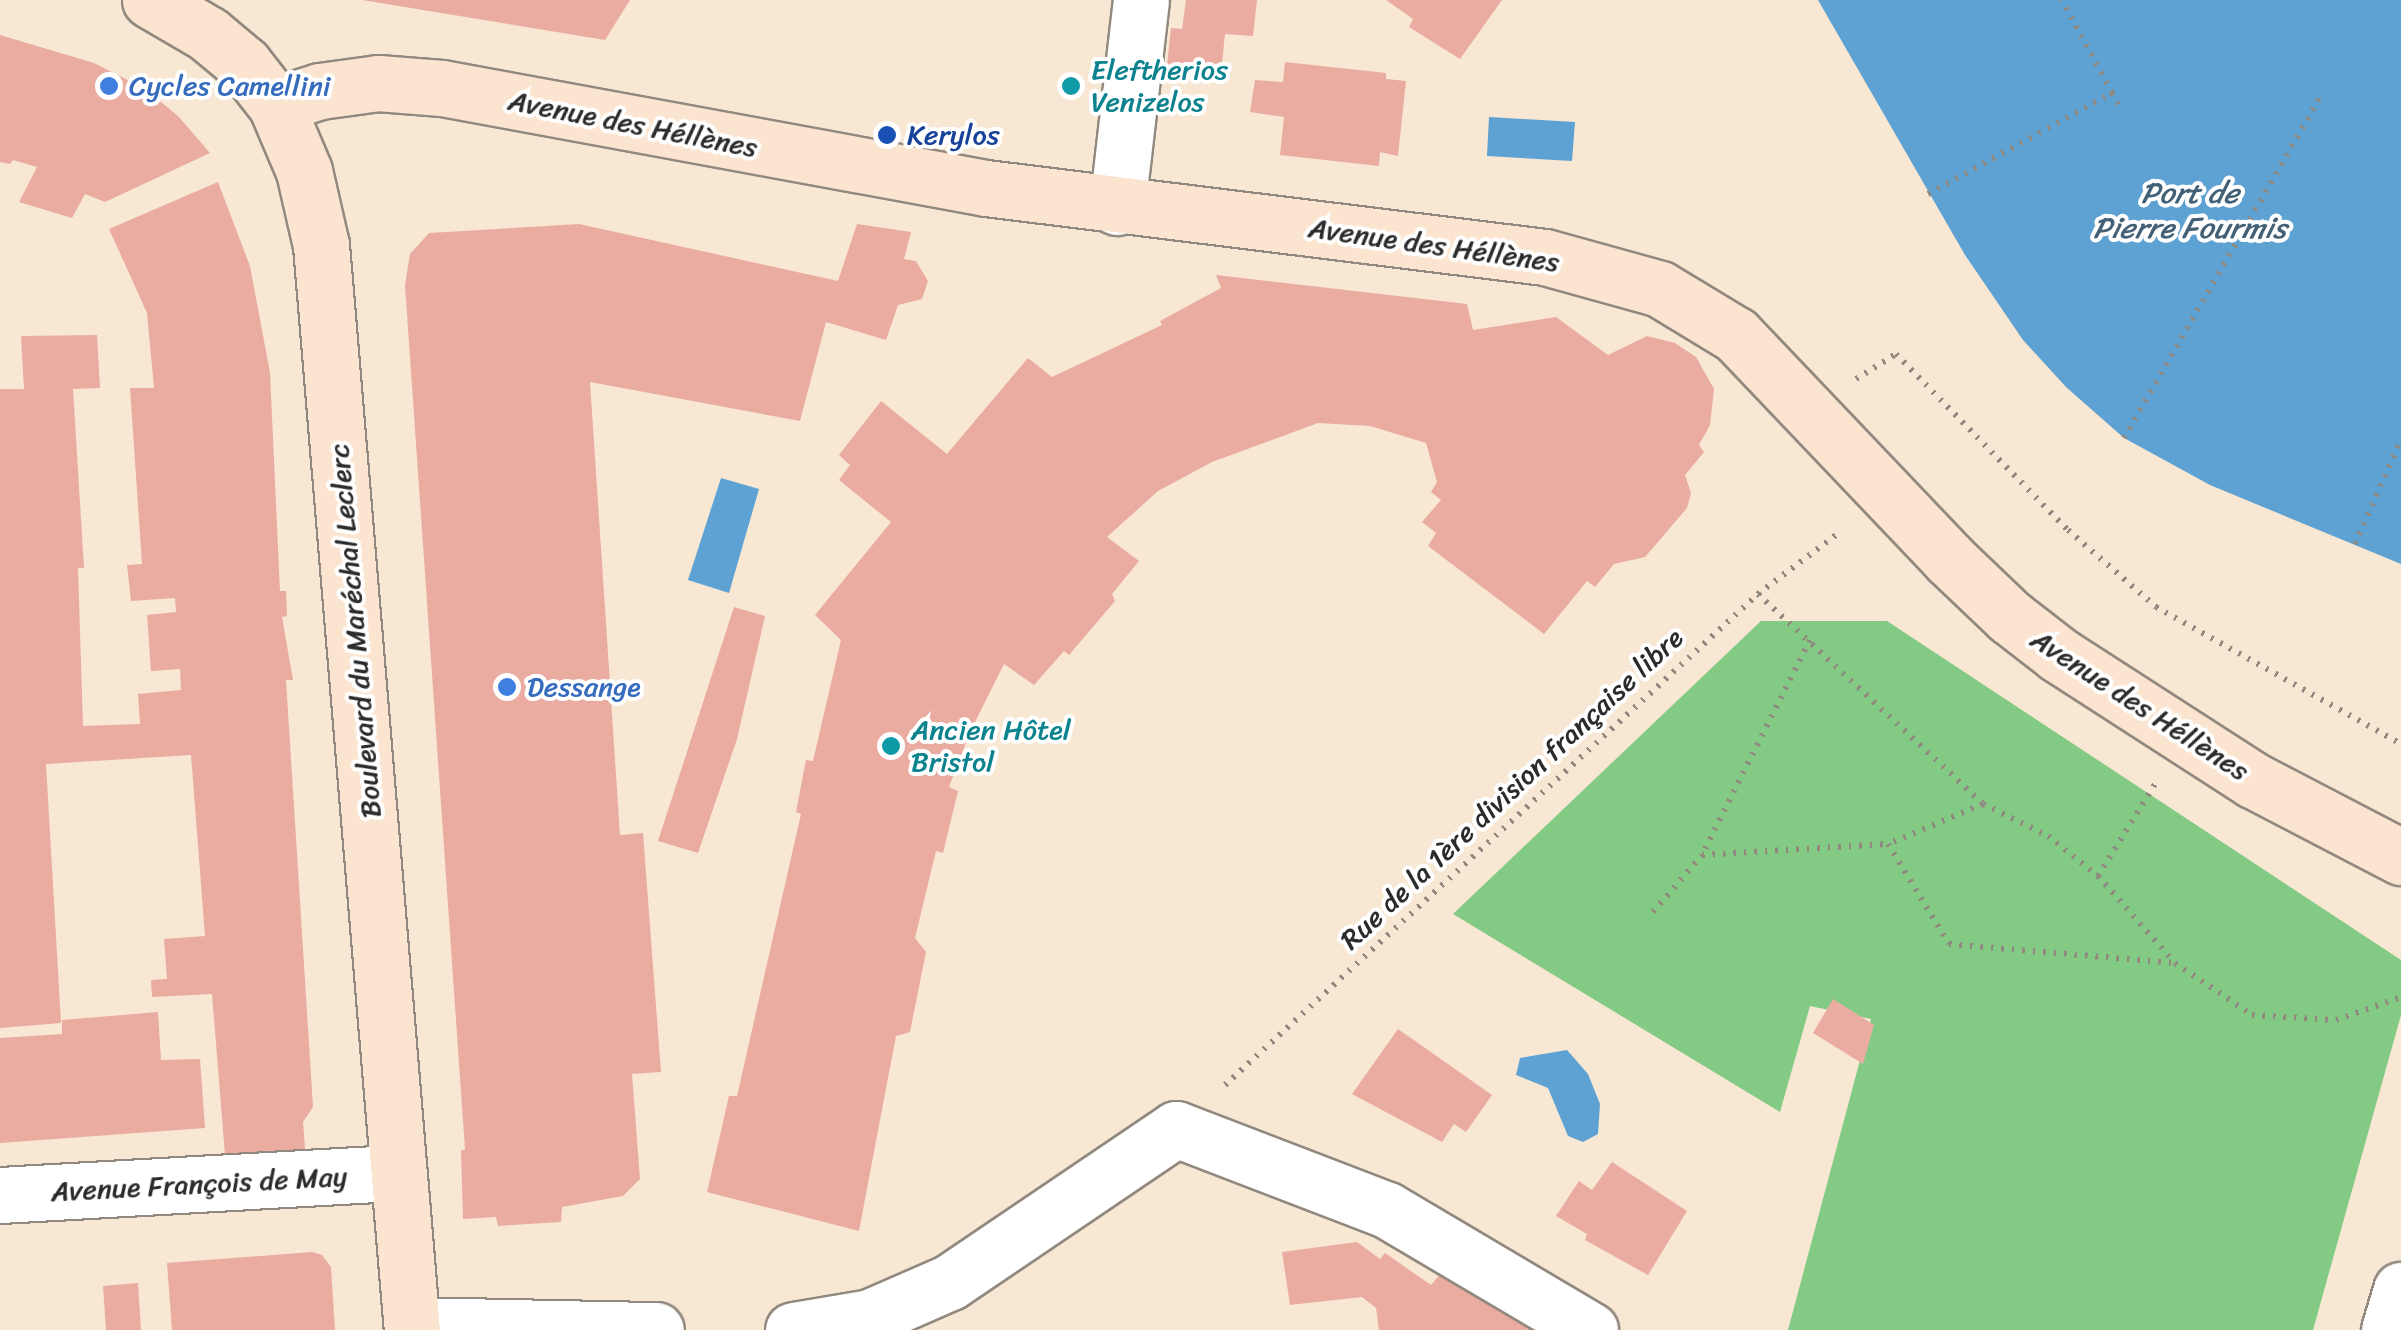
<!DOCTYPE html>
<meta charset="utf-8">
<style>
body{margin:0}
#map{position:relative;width:2401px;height:1330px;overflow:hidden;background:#f7e7d3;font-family:Sriracha,sans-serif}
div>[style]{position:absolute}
.green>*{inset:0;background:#83ca85}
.water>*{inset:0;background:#5ea2d3}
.building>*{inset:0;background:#eaaca1}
.path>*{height:6px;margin-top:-3px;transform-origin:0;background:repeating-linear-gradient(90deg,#91897f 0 2.5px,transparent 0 10.5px)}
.roads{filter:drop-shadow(2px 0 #91897f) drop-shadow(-2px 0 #91897f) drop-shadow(0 2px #91897f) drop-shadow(0 -2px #91897f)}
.street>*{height:55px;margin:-27.5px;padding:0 27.5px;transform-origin:27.5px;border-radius:27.5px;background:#fff}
.secondary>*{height:55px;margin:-27.5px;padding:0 27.5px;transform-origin:27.5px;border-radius:27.5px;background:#fce5d0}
.dots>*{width:28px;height:28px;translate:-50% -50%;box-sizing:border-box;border:5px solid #fff;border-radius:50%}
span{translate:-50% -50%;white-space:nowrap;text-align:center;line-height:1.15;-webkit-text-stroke:8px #fff;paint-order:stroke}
.culture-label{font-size:28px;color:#0d838f}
.left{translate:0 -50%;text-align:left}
.shop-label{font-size:28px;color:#366cbe}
.street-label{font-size:28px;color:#2b2b2b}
.transit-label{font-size:28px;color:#164399}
.water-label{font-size:30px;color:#426177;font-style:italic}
</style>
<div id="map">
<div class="green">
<div style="clip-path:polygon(1761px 621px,1887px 621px,2401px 960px,2401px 1015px,2313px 1330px,1788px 1330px,1871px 1019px,1810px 1006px,1780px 1112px,1453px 914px)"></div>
</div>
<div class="water">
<div style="clip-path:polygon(1818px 0,2401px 0,2401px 564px,2210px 485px,2124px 438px,2066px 387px,2023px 340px,1965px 255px)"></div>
<div style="clip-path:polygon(1489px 117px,1575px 122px,1572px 161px,1487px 156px)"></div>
<div style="clip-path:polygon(721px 478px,759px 489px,729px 593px,688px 580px)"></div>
<div style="clip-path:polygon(1567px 1050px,1588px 1074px,1600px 1104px,1598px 1134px,1583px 1142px,1568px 1136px,1548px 1088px,1516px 1075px,1520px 1058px)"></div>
</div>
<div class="building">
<div style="clip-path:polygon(362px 0,630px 0,605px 40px)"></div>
<div style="clip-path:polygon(1186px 0,1257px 0,1253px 36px,1225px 34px,1221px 73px,1167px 65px,1171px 28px,1182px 29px)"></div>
<div style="clip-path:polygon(1386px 0,1502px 0,1460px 59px,1409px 27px,1413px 19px)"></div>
<div style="clip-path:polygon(0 35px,94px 63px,145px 89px,178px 116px,210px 153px,105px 202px,85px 194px,72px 218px,19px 202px,37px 167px,13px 160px,10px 164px,0 162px)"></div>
<div style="clip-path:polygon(1285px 62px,1386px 73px,1386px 79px,1406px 81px,1398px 156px,1380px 152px,1379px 166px,1280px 155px,1284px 117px,1250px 112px,1255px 80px,1283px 82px)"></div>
<div style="clip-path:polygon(218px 182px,250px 266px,270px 373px,280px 591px,286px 591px,287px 616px,282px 617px,293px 680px,286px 680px,313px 1107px,303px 1122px,305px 1149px,225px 1155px,212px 994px,152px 997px,151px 980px,167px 979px,164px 939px,205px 936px,191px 755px,46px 764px,61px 1023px,0 1028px,0 389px,24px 389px,21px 336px,97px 335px,100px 388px,73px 389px,84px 568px,78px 568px,83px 726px,140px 724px,138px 694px,181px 690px,180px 669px,151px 671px,147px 615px,176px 612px,175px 598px,131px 601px,127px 565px,142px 564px,130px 388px,154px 388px,147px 313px,109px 229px)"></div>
<div style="clip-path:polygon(579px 224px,838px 281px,857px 224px,911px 232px,904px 259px,916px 261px,928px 281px,922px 299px,898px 305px,886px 340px,826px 322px,800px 421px,590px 382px,620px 835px,643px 833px,661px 1072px,632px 1074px,640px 1179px,623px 1196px,562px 1207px,561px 1222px,498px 1226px,496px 1217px,463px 1219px,461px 1150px,465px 1150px,405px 285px,410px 254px,429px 233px)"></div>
<div style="clip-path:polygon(1216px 275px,1467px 304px,1473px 330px,1556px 317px,1608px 355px,1647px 336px,1675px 343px,1696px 357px,1714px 389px,1710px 425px,1699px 445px,1704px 452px,1685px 475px,1691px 493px,1687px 508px,1645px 557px,1614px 564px,1595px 587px,1587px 581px,1544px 634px,1428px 546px,1436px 533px,1422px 522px,1441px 500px,1431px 492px,1437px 482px,1426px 443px,1370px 426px,1318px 423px,1212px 462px,1158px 491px,1107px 537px,1139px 561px,1112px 594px,1115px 601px,1069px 655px,1064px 651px,1034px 685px,1004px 664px,970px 732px,949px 787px,958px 791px,943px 853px,936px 851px,915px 938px,926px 952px,910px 1032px,896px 1036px,859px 1231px,707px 1192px,729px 1096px,737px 1096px,801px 814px,796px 812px,806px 760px,813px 761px,841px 640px,815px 615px,891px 522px,839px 480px,850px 465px,839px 455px,881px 401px,947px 454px,1028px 358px,1052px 377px,1162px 325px,1160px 321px,1221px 288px)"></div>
<div style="clip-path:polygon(734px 607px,765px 616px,737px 739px,698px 853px,658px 841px)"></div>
<div style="clip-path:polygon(1833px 999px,1874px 1025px,1863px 1064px,1813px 1033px)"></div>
<div style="clip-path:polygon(158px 1012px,161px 1060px,200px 1059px,205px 1128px,0 1143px,0 1038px,62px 1034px,62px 1020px)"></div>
<div style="clip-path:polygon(1398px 1029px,1492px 1095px,1466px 1132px,1454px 1124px,1442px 1142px,1352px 1094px)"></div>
<div style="clip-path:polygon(1612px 1162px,1687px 1211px,1648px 1275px,1585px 1240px,1587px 1234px,1556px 1216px,1579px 1181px,1592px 1190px)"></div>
<div style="clip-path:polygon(1357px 1242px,1380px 1259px,1385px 1253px,1431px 1285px,1443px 1271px,1477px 1297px,1482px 1290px,1536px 1330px,1379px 1330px,1376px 1308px,1362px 1297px,1290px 1305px,1282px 1252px)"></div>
<div style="clip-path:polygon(312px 1252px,322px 1255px,331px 1267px,335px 1330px,172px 1330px,167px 1263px)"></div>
<div style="clip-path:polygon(138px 1283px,141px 1330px,106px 1330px,103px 1286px)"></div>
</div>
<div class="path">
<div style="left:2112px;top:93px;width:13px;rotate:61deg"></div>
<div style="left:1928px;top:194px;width:210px;rotate:-28.8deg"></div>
<div style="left:2112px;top:93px;width:106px;rotate:-118.3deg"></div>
<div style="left:1856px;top:379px;width:47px;rotate:-32deg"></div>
<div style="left:1896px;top:354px;width:246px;rotate:45.7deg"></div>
<div style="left:2068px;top:530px;width:117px;rotate:41.2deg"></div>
<div style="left:2156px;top:607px;width:281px;rotate:29.2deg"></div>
<div style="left:2124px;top:438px;width:399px;rotate:-60.1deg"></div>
<div style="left:2355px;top:544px;width:115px;rotate:-66.3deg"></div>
<div style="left:1758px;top:594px;width:308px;rotate:43deg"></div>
<div style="left:1983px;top:804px;width:72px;rotate:26.2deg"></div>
<div style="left:2048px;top:836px;width:64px;rotate:38.7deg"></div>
<div style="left:2098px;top:876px;width:116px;rotate:48.5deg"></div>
<div style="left:2175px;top:963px;width:93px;rotate:34deg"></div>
<div style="left:2252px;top:1015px;width:84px;rotate:3.4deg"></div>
<div style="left:2336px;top:1020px;width:69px;rotate:-19.5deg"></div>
<div style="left:1810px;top:640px;width:241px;rotate:116.7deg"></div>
<div style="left:1702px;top:855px;width:186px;rotate:-3.4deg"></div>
<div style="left:1983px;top:804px;width:103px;rotate:157.2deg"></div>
<div style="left:1888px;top:844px;width:117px;rotate:58.6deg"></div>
<div style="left:1949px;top:944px;width:227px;rotate:4.8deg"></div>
<div style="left:2098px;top:876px;width:108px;rotate:-58.2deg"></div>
<div style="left:1653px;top:912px;width:75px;rotate:-49.3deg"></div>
<div style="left:1225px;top:1085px;width:725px;rotate:-42.65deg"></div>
<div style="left:1758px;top:594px;width:103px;rotate:-37.1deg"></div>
</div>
<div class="roads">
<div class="street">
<div style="left:1117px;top:207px;width:208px;rotate:-83.4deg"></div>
<div style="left:0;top:1195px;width:399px;rotate:-3.2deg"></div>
<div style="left:412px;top:1325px;width:244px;rotate:1.2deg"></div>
<div style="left:793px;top:1330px;width:78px;rotate:-9.6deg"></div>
<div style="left:870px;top:1317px;width:87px;rotate:-23.6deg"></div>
<div style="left:950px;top:1282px;width:273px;rotate:-34.1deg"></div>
<div style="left:1176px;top:1129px;width:226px;rotate:21deg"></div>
<div style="left:1387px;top:1210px;width:236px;rotate:30.6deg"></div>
<div style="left:2389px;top:1330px;width:42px;rotate:-73.3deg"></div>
</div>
<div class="secondary">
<div style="left:150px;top:0;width:67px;rotate:30.4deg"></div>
<div style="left:208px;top:34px;width:47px;rotate:39.8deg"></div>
<div style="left:244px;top:64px;width:52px;rotate:52deg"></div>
<div style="left:276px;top:105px;width:72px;rotate:67deg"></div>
<div style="left:304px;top:171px;width:76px;rotate:77.1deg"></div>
<div style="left:321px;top:245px;width:1089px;rotate:85.21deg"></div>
<div style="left:276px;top:105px;width:46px;rotate:-17.7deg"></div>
<div style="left:320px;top:91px;width:59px;rotate:-7.9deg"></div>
<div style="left:378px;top:83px;width:64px;rotate:4.5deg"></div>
<div style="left:442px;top:88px;width:553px;rotate:10.42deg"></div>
<div style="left:986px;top:188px;width:563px;rotate:7.04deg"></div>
<div style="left:1545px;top:257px;width:119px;rotate:15.5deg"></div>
<div style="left:1660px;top:289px;width:89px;rotate:31.2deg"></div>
<div style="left:1736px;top:335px;width:308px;rotate:46.4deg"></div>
<div style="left:1948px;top:558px;width:86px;rotate:43.6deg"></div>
<div style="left:2010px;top:617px;width:62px;rotate:37.8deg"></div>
<div style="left:2059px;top:655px;width:231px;rotate:32.8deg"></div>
<div style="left:2253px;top:780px;width:167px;rotate:27.5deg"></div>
</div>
</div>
<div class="dots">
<div style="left:109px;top:86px;background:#3f7fe0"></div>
<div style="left:1071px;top:86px;background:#0f9aa8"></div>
<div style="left:887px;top:135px;background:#1a4fb4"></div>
<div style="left:507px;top:687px;background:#3f7fe0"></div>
<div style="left:891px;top:746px;background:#0f9aa8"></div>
</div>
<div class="culture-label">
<span class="left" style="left:1091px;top:86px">Eleftherios<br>Venizelos</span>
<span class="left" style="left:911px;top:746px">Ancien Hôtel<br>Bristol</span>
</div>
<div class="shop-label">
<span class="left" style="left:129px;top:86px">Cycles Camellini</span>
<span class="left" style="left:527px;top:687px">Dessange</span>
</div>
<div class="street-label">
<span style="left:633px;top:124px;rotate:11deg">Avenue des Héllènes</span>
<span style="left:1434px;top:245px;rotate:8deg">Avenue des Héllènes</span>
<span style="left:355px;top:631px;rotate:-95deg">Boulevard du Maréchal Leclerc</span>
<span style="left:2140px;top:705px;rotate:33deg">Avenue des Héllènes</span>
<span style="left:1512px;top:789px;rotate:-43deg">Rue de la 1ère division française libre</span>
<span style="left:199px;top:1184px;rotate:-3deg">Avenue François de May</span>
</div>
<div class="transit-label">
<span class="left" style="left:907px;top:135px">Kerylos</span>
</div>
<div class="water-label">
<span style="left:2190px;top:210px">Port de<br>Pierre Fourmis</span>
</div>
</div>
